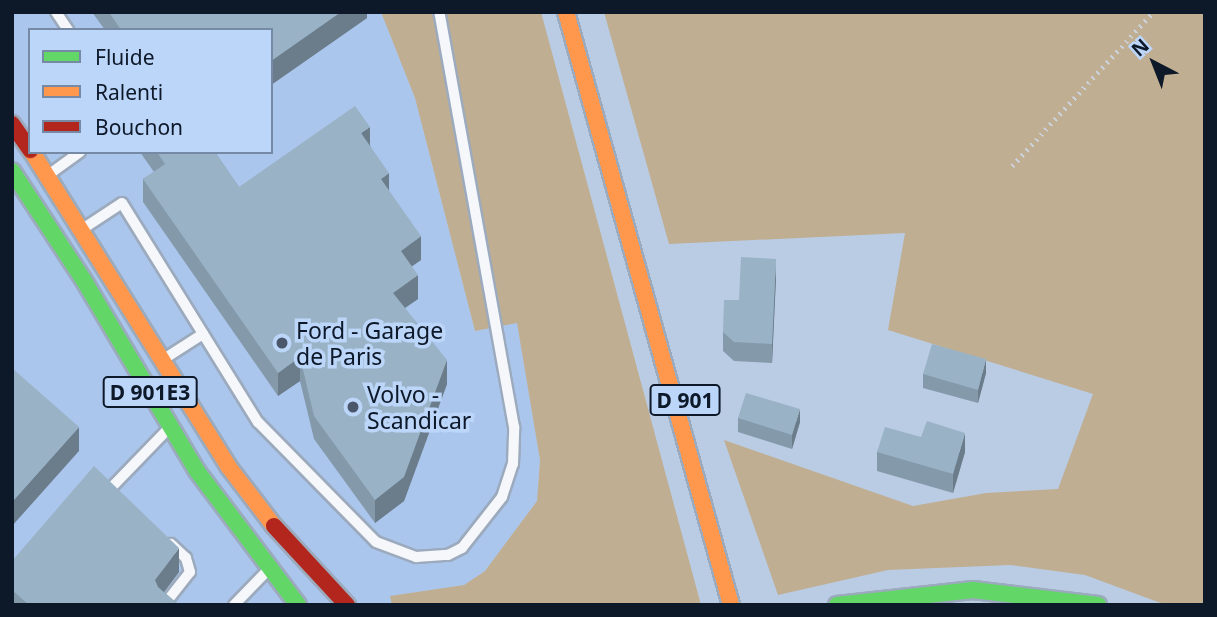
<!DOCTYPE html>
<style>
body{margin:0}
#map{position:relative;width:1217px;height:617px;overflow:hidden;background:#bacce4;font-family:"Noto Sans",sans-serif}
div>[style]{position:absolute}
.built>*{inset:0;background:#abc6ed}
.green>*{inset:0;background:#bfae92}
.path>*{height:4.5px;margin-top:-2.25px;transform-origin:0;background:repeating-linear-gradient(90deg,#ccd1d9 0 2px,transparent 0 7px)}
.roads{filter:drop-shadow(2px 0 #9caabd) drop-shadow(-2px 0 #9caabd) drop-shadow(0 2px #9caabd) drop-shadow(0 -2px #9caabd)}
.lane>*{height:10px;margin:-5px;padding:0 5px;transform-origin:5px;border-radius:5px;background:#f5f7fb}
.fast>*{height:16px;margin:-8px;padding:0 8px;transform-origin:8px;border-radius:8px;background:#63d668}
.slow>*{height:16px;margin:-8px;padding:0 8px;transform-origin:8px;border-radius:8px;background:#ff974d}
.jam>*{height:16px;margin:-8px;padding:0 8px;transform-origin:8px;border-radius:8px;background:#b3261e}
.wall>*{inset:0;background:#8499aa}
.shaded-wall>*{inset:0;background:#6b7d8b}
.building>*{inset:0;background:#99b2c6}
.dots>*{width:19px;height:19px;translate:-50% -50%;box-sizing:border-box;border:4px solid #bcd6fa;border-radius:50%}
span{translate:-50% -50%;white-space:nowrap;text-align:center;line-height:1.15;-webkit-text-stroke:7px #bcd6fa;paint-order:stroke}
.shield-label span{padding:2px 5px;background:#bcd6fa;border:2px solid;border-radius:5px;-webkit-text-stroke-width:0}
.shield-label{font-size:21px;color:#0d1828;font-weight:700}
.poi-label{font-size:23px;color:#0d1828}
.left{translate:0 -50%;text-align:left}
.frame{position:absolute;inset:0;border:14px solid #0d1828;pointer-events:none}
.legend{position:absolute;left:28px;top:28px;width:245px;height:126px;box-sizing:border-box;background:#bcd6fa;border:2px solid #768aa6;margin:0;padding:9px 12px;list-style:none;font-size:21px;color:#0d1828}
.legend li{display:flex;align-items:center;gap:14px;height:35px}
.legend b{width:35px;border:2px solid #768aa6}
.north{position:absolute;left:1119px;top:28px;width:70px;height:70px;-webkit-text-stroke:5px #bcd6fa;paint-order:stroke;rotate:318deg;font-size:19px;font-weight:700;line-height:28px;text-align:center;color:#0d1828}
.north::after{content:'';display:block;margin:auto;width:24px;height:32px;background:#0d1828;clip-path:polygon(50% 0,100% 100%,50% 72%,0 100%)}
</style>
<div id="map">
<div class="built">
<div style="clip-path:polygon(evenodd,12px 12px,381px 12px,415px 98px,475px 331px,517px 322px,540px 460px,537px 501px,485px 571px,464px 585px,390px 596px,392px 605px,12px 605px,12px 12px,30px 30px,271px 30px,271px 152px,30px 152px,30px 30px)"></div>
</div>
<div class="green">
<div style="clip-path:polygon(381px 12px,541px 12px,701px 605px,392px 605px,390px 596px,464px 585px,485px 571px,537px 501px,540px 460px,517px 323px,475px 331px,415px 98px)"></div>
<div style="clip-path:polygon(604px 12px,1205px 12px,1205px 605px,1166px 605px,1085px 575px,1010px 565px,888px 570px,778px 595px,724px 440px,913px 506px,986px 493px,1058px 489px,1093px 394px,888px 330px,905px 233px,669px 244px)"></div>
</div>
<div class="path">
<div style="left:1012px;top:166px;width:209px;rotate:-47.5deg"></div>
</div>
<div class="roads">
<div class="lane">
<div style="left:56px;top:12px;width:22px;rotate:56deg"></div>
<div style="left:51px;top:173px;width:36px;rotate:-36deg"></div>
<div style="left:84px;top:228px;width:45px;rotate:-33.3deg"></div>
<div style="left:122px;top:203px;width:258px;rotate:58.2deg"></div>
<div style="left:258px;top:422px;width:168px;rotate:45.5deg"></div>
<div style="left:376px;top:542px;width:43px;rotate:20.6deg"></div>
<div style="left:416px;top:557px;width:32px;rotate:-4deg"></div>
<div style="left:448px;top:555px;width:16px;rotate:-27deg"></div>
<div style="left:462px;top:548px;width:65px;rotate:-51.9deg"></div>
<div style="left:502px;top:497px;width:35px;rotate:-72deg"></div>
<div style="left:513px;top:464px;width:37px;rotate:-88deg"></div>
<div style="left:514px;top:427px;width:422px;rotate:-100.2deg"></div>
<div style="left:167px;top:357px;width:43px;rotate:-32.6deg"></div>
<div style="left:111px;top:488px;width:79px;rotate:-46deg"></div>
<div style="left:164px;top:605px;width:42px;rotate:-51.8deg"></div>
<div style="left:190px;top:572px;width:15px;rotate:-106deg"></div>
<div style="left:186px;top:558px;width:21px;rotate:-137deg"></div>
<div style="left:234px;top:605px;width:47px;rotate:-45.9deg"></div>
</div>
<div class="fast">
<div style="left:12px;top:171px;width:129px;rotate:56.7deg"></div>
<div style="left:83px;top:279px;width:223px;rotate:59.3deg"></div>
<div style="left:197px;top:471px;width:168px;rotate:53deg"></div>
<div style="left:837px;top:605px;width:137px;rotate:-6.3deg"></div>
<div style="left:973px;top:590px;width:126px;rotate:6.8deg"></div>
</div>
<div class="slow">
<div style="left:566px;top:12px;width:616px;rotate:74.45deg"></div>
<div style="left:32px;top:152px;width:370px;rotate:58deg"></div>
<div style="left:228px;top:466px;width:76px;rotate:52.5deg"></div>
</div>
<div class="jam">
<div style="left:12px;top:124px;width:32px;rotate:55deg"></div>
<div style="left:274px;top:526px;width:108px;rotate:47.3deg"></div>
</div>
</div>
<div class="wall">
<div style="clip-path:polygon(92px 12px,367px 12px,367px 18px,271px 85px,271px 30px,105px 30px)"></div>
<div style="clip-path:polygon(370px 145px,389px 191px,421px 260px,412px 266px,418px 299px,405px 308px,447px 384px,404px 501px,375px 523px,314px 439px,300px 381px,278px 396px,143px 202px,143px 179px,154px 172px,140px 152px,215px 152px,239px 187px)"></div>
<div style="clip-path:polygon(776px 278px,772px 363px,734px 361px,723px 351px,723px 332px,739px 300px)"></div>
<div style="clip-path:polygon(986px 373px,978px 403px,923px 388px,923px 374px)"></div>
<div style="clip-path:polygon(738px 418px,800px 422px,792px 449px,738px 432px)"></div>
<div style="clip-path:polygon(877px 452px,965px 452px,953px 493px,877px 471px)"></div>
<div style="clip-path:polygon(12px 561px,179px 572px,164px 592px,179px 605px,12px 605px)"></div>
</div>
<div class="shaded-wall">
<div style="clip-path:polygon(341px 12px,367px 12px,367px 18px,271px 85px,271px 61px)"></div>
<div style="clip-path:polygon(370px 127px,370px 150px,361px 133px)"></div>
<div style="clip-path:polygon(389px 173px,389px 197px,381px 179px)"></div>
<div style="clip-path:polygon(421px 236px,421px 260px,401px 274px,401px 251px)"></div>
<div style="clip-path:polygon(776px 259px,776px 278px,772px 363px,772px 344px)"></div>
<div style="clip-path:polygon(418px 275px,418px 299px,393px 316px,393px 293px)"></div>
<div style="clip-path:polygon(300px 357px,300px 381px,278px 396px,278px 373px)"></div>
<div style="clip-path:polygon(986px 359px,986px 373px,978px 403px,978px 390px)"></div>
<div style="clip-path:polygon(447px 360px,447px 384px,404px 501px,375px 523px,375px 500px)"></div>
<div style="clip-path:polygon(800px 409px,800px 422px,792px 449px,792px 435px)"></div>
<div style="clip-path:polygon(79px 427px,79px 451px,12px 526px,12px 502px)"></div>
<div style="clip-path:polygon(965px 433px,965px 452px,953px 493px,953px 474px)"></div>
<div style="clip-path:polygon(179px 548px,179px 572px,155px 604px,155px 580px)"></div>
</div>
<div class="building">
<div style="clip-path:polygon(109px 12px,341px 12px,271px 61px,271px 30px,121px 30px)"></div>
<div style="clip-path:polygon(355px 106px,370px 127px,361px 133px,389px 173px,381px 179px,421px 236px,401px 251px,418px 275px,393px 293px,447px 360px,404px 477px,375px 500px,314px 416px,300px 357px,278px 373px,143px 179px,165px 164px,157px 152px,215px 152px,239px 187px)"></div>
<div style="clip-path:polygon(741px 257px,776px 259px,772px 344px,734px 342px,723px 332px,724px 300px,739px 300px)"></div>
<div style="clip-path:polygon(932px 344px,986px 359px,978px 390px,923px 374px)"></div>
<div style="clip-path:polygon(12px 368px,79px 427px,12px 502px)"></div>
<div style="clip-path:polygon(746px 393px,800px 409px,792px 435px,738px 418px)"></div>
<div style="clip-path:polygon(927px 421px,965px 433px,953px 474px,877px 452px,885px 427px,921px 437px)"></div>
<div style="clip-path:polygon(94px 466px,179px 548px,155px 580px,158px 587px,179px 605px,29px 605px,12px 590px,12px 561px)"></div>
</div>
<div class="dots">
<div style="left:282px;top:343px;background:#4a576a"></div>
<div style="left:353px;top:407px;background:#4a576a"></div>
</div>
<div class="shield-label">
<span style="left:150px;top:392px">D 901E3</span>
<span style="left:685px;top:400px">D 901</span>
</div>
<div class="poi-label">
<span class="left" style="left:296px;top:343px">Ford - Garage<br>de Paris</span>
<span class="left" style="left:367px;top:407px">Volvo -<br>Scandicar</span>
</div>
<div class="frame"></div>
<ul class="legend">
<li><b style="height:9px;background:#63d668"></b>Fluide</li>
<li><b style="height:9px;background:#ff974d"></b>Ralenti</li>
<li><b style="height:9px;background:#b3261e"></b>Bouchon</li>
</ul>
<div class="north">N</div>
</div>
